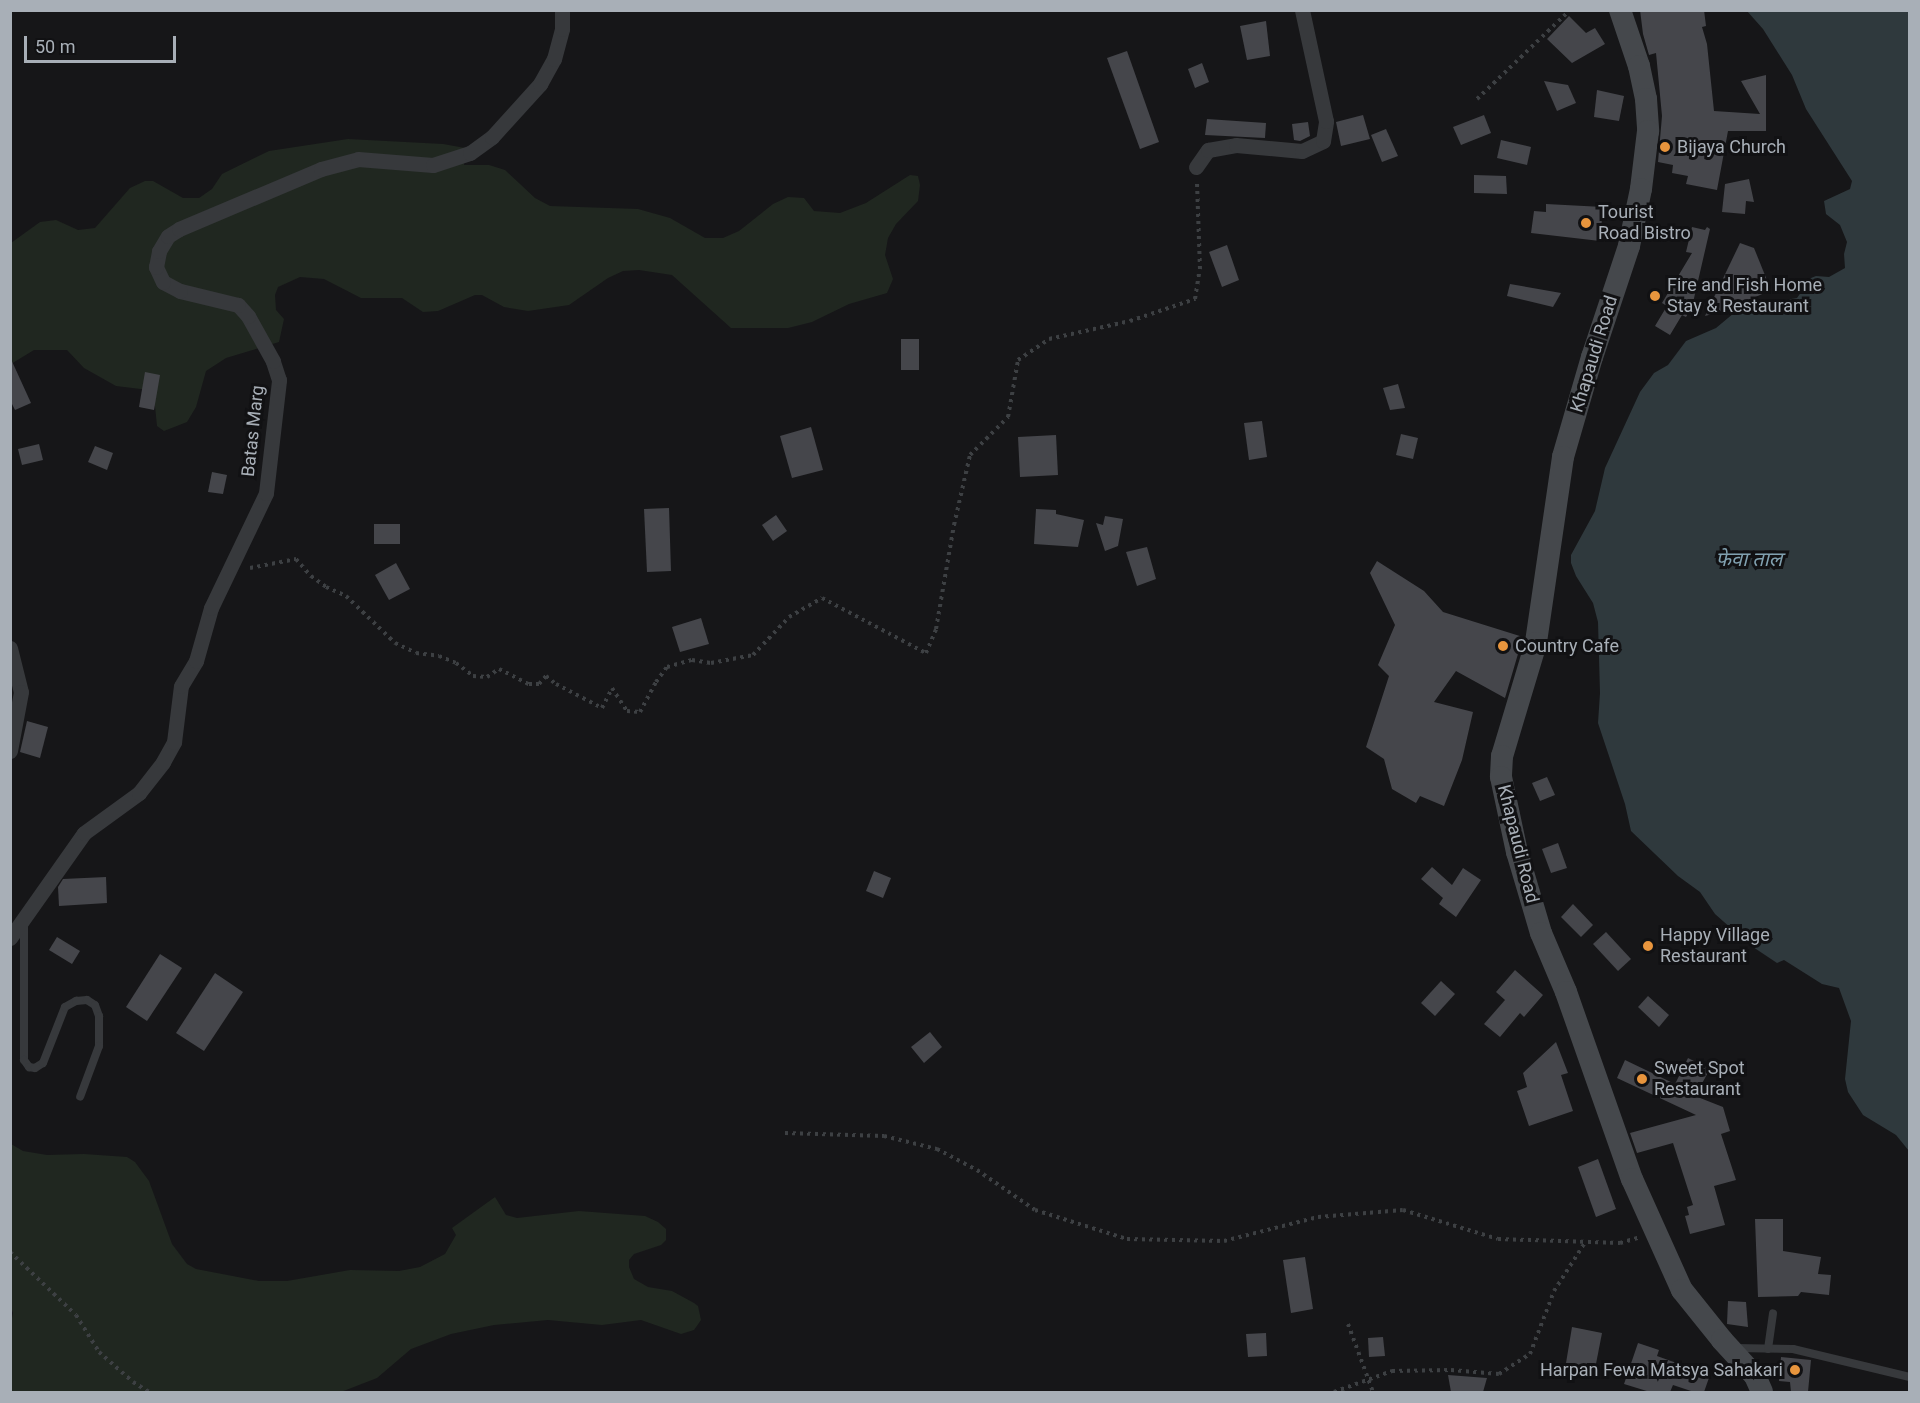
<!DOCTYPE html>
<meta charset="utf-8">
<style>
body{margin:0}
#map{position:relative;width:1920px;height:1403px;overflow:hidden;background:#161618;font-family:Roboto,"Noto Sans Devanagari",sans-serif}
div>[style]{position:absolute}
.green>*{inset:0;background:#202720}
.water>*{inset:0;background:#2f393d}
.building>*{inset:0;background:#45464b}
.path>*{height:4px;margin-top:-2px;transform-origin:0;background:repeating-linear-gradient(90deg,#3d4043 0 3px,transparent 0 7.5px)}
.lane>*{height:8px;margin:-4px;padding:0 4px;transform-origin:4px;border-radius:4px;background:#37393c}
.street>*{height:15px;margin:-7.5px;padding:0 7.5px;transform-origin:7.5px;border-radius:7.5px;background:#37393c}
.secondary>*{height:22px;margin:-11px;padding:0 11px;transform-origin:11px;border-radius:11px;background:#45484c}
.dots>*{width:16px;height:16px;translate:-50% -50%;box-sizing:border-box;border:3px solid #111113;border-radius:50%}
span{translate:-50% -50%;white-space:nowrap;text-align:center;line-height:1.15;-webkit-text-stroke:6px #111113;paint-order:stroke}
.poi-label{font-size:18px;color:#a8afb7}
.left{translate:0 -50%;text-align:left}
.right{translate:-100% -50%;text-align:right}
.street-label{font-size:18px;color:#a8afb7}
.water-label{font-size:20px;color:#81a1b0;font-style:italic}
.frame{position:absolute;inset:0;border:12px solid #a8afb7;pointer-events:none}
.scale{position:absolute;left:24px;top:36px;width:152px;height:27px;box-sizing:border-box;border:3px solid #a8afb7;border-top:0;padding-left:8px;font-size:18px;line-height:21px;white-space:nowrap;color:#a8afb7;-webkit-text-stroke:4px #111113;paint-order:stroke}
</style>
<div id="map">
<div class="green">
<div style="clip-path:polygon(348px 139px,443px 144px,487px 152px,463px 155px,464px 165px,489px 165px,505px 170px,535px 198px,550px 206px,638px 209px,670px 218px,705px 238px,723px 238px,739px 231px,773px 204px,788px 197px,804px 198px,814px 211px,840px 213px,866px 203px,910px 175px,918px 176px,920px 185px,918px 201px,896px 224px,888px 238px,885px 255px,893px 279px,887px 293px,849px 304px,812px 322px,788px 328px,731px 328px,672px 275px,639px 270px,623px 271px,608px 278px,569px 305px,528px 311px,504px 307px,482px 295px,475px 295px,438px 311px,423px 312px,402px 298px,361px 298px,324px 279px,300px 277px,278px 287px,275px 295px,276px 310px,284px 319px,279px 342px,226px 358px,206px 371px,196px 407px,187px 422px,164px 431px,157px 426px,155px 406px,149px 390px,116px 386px,84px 368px,67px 350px,34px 350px,11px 364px,11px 243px,40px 222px,56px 220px,78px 230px,95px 228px,130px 188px,145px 181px,153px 181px,183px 198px,199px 198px,212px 189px,222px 174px,269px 151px)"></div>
<div style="clip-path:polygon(11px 1144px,23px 1151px,47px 1155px,84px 1154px,127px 1157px,135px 1162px,149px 1181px,172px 1244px,187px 1264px,196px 1269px,259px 1281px,287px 1281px,350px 1270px,399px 1271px,420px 1267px,445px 1254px,456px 1235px,452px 1228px,495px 1197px,506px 1215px,517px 1218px,579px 1211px,645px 1216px,658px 1222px,666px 1229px,666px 1240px,661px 1245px,634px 1254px,629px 1260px,629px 1267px,634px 1279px,648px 1287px,672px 1291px,694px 1303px,698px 1306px,701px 1320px,694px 1330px,681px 1334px,641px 1320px,602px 1325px,548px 1320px,494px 1325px,451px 1334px,411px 1349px,377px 1378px,341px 1392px,11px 1392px,10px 1328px,13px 1313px,10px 1304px)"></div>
</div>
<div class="water">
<div style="clip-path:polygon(1747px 11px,1909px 11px,1909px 1151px,1896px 1135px,1863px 1115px,1848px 1092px,1845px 1079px,1851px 1021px,1839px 988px,1822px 984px,1784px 960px,1777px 963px,1750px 945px,1715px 914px,1700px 892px,1678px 876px,1631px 831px,1625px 804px,1598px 723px,1600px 693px,1598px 622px,1593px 603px,1576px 576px,1571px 563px,1571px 555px,1595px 511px,1605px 468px,1640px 392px,1654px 373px,1668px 365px,1686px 341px,1716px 328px,1740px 308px,1797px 298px,1811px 278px,1816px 276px,1829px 277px,1845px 268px,1844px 254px,1847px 242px,1840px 225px,1826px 214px,1824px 201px,1850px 189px,1852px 181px,1806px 109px,1792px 75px,1763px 29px)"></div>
</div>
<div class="building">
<div style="clip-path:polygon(1640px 10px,1704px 10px,1706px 26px,1702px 27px,1707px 44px,1714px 111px,1760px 114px,1741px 81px,1766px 75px,1766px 131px,1728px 131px,1717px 190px,1686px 184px,1688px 176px,1672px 173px,1673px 165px,1658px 162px,1662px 116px,1656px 53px,1649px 55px,1643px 34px)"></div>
<div style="clip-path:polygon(1569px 16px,1586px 33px,1595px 28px,1605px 44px,1572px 63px,1547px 39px)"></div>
<div style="clip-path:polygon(1266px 21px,1270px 56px,1247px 60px,1240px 26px)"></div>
<div style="clip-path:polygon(1127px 51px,1159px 142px,1140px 149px,1107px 58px)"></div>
<div style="clip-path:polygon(1202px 63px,1209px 82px,1195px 88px,1188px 69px)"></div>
<div style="clip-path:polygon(1544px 81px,1568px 85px,1576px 103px,1557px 111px)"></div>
<div style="clip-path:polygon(1597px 90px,1624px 96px,1619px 121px,1594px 117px)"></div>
<div style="clip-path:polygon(1363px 115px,1370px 139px,1341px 146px,1336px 122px)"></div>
<div style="clip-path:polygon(1484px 115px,1491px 133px,1461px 145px,1453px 127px)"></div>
<div style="clip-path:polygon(1207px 119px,1266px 123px,1265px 138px,1205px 135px)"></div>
<div style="clip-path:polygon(1308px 122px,1310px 136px,1300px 141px,1294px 140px,1292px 124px)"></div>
<div style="clip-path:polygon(1386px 129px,1398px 156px,1382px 162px,1371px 135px)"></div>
<div style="clip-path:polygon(1501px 140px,1531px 147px,1527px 165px,1497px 158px)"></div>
<div style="clip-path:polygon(1474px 175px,1506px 176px,1507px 194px,1474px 193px)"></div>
<div style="clip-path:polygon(1749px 179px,1754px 202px,1746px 201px,1745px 214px,1722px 212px,1725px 184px)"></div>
<div style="clip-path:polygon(1546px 204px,1603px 207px,1600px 241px,1531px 233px,1534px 211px,1546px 212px)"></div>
<div style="clip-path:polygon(1692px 227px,1705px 230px,1707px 227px,1710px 229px,1692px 307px,1686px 317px,1682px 315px,1670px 335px,1655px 326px,1667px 306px,1662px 303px,1692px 253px,1686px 252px)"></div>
<div style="clip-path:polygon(1740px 243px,1754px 248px,1771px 290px,1727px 310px,1705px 316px)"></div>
<div style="clip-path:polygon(1227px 245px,1239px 280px,1222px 287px,1209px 252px)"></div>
<div style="clip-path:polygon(1510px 284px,1561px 293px,1553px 307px,1507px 296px)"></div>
<div style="clip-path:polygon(901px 339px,919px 339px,919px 370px,901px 370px)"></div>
<div style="clip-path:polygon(10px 357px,31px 403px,15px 410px,10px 400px)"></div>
<div style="clip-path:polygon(145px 372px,160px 375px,154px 410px,139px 407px)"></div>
<div style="clip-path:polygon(1398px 384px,1405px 408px,1390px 410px,1383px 388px)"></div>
<div style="clip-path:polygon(1262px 421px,1267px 457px,1249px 460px,1244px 423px)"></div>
<div style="clip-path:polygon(811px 427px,823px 470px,792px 478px,780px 436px)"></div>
<div style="clip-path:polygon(1401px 434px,1418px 438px,1413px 459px,1396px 455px)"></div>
<div style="clip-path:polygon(1056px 435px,1058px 475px,1020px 477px,1018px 437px)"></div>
<div style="clip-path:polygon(39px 444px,43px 460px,22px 465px,18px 449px)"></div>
<div style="clip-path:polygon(95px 446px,113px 453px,107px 470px,88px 462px)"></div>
<div style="clip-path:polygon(212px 472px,227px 475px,223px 494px,208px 492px)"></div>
<div style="clip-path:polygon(669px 508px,671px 571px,647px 572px,644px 509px)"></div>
<div style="clip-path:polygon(1036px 509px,1056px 510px,1056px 514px,1084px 520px,1078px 547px,1034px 544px)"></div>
<div style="clip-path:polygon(776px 515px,787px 531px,773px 541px,762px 525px)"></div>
<div style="clip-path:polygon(1105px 516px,1123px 519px,1118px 546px,1105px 551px,1096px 523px,1103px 525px)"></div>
<div style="clip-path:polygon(374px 524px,400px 524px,400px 544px,374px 544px)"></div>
<div style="clip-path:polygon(1147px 547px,1156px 579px,1137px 586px,1126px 552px)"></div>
<div style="clip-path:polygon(1377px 561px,1424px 591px,1443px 612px,1523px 637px,1505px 698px,1456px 671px,1434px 702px,1473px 712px,1462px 760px,1444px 806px,1420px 796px,1416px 803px,1392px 789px,1384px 759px,1366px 747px,1389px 676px,1378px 665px,1395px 625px,1370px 573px)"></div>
<div style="clip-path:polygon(396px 563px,410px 589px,389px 600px,375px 575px)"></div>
<div style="clip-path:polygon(701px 618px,709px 644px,680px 652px,672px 627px)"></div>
<div style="clip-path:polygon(27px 721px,48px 727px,40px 758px,20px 752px)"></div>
<div style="clip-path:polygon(1547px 777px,1555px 795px,1540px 801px,1532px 783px)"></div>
<div style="clip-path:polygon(1558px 843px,1567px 868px,1551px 873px,1542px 849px)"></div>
<div style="clip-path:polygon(1432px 867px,1452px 885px,1463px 868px,1481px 880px,1456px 917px,1439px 904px,1443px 898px,1421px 879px)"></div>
<div style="clip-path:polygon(874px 871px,891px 878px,883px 898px,866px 891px)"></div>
<div style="clip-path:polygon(106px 877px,107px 903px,59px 906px,58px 887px,63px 879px)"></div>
<div style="clip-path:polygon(1573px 904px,1593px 925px,1581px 937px,1561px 917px)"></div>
<div style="clip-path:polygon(1606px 932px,1631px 959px,1618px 971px,1593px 944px)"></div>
<div style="clip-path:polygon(57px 937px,80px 951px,72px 964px,49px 950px)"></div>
<div style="clip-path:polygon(160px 954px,182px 968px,147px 1021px,126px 1007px)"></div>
<div style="clip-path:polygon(1515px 970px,1543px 995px,1524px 1017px,1520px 1013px,1500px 1037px,1484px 1024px,1505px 1000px,1496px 992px)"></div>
<div style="clip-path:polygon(215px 973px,243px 992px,204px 1051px,176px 1033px)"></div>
<div style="clip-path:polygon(1441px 981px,1455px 994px,1435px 1016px,1421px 1003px)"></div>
<div style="clip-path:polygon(1648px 996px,1669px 1015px,1659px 1027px,1638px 1007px)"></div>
<div style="clip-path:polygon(930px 1032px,942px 1047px,924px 1063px,911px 1047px)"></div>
<div style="clip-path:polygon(1556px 1042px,1568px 1073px,1561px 1075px,1573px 1111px,1529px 1126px,1517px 1091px,1527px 1087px,1523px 1073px)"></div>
<div style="clip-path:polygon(1688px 1058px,1710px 1069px,1695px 1096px,1723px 1107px,1730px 1131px,1721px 1134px,1736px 1180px,1714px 1186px,1725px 1225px,1690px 1234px,1685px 1216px,1689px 1215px,1687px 1207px,1693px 1205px,1673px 1143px,1637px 1153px,1630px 1133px,1696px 1115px,1617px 1078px,1625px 1060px,1675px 1084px)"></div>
<div style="clip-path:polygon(1598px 1159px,1616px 1209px,1596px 1217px,1578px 1167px)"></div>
<div style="clip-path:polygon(1755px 1219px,1783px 1219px,1783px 1251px,1821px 1257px,1818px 1274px,1831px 1275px,1829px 1295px,1801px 1292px,1798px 1296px,1758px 1297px)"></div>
<div style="clip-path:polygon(1305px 1257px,1313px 1309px,1291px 1313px,1283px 1260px)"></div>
<div style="clip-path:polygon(1728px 1301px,1746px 1302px,1748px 1327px,1727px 1324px)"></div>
<div style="clip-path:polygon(1572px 1327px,1602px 1333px,1595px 1369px,1566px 1363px)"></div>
<div style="clip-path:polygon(1266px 1333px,1267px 1356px,1248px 1357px,1246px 1334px)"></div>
<div style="clip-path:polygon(1383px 1337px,1385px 1356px,1369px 1357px,1368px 1338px)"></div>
<div style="clip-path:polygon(1638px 1343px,1659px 1350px,1657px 1356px,1710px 1375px,1704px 1392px,1694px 1392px,1673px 1385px,1670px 1392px,1650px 1392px,1624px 1384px)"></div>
<div style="clip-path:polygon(1781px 1357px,1811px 1360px,1808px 1392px,1791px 1392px,1790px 1382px,1779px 1381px)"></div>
<div style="clip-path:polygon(1448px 1375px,1487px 1378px,1483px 1392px,1451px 1392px)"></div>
</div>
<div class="path">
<div style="left:1477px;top:99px;width:129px;rotate:-43.7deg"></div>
<div style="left:250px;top:568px;width:47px;rotate:-11.1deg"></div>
<div style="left:296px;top:559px;width:23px;rotate:49deg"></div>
<div style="left:311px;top:576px;width:19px;rotate:36deg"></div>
<div style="left:326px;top:587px;width:22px;rotate:24deg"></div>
<div style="left:346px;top:596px;width:68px;rotate:43.8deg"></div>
<div style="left:395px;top:643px;width:23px;rotate:25deg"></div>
<div style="left:416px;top:653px;width:23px;rotate:7deg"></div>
<div style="left:439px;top:656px;width:18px;rotate:22deg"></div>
<div style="left:456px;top:663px;width:21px;rotate:37deg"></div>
<div style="left:473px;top:676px;width:14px;rotate:4deg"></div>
<div style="left:487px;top:677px;width:14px;rotate:-34deg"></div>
<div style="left:499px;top:669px;width:34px;rotate:27deg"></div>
<div style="left:529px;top:684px;width:10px"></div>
<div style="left:539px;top:684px;width:11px;rotate:-49deg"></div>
<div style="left:546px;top:676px;width:13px;rotate:39deg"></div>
<div style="left:556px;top:684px;width:52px;rotate:27.6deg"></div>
<div style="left:602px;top:708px;width:22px;rotate:-63deg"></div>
<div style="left:612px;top:688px;width:27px;rotate:57deg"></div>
<div style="left:627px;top:711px;width:13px;rotate:4deg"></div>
<div style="left:640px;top:712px;width:34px;rotate:-62deg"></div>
<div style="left:656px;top:682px;width:19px;rotate:-54deg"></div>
<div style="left:667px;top:667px;width:26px;rotate:-16deg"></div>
<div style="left:692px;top:660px;width:19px;rotate:9deg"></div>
<div style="left:711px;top:663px;width:43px;rotate:-10.8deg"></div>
<div style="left:753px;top:655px;width:52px;rotate:-46.5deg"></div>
<div style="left:789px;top:617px;width:38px;rotate:-30deg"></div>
<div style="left:822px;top:598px;width:118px;rotate:27.9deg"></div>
<div style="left:926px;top:653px;width:26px;rotate:-67deg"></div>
<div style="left:936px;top:629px;width:106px;rotate:-80.2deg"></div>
<div style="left:954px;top:525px;width:72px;rotate:-77.1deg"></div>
<div style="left:970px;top:455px;width:54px;rotate:-45deg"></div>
<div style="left:1008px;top:417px;width:58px;rotate:-80deg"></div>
<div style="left:1018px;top:360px;width:37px;rotate:-34deg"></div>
<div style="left:1049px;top:339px;width:83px;rotate:-12.5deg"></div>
<div style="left:1130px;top:321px;width:69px;rotate:-18.7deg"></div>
<div style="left:1195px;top:299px;width:30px;rotate:-81deg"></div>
<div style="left:1200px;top:269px;width:86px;rotate:-92deg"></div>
<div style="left:785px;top:1133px;width:99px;rotate:1.7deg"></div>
<div style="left:884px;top:1136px;width:55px;rotate:13.8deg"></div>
<div style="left:937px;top:1149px;width:45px;rotate:27.7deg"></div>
<div style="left:977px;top:1170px;width:70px;rotate:34.6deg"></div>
<div style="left:1035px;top:1210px;width:96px;rotate:17.5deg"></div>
<div style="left:1127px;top:1239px;width:97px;rotate:1.2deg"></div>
<div style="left:1224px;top:1241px;width:97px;rotate:-14.3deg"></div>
<div style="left:1318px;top:1217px;width:85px;rotate:-4.7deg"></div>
<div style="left:1403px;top:1210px;width:99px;rotate:17deg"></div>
<div style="left:1498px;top:1239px;width:122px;rotate:1.9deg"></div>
<div style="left:1620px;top:1243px;width:19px;rotate:-16deg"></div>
<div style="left:10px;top:1252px;width:91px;rotate:43.7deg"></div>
<div style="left:76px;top:1315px;width:44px;rotate:58.1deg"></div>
<div style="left:99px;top:1352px;width:45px;rotate:41.4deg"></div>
<div style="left:133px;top:1382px;width:19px;rotate:32deg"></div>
<div style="left:1348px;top:1324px;width:72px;rotate:69.8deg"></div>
<div style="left:1334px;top:1392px;width:62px;rotate:-19.9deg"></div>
<div style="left:1392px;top:1371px;width:59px;rotate:-1deg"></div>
<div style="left:1451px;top:1370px;width:48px;rotate:4.8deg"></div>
<div style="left:1499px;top:1374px;width:37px;rotate:-33deg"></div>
<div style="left:1530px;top:1354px;width:67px;rotate:-69.1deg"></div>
<div style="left:1554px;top:1291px;width:59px;rotate:-57.4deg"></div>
</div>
<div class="lane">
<div style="left:24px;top:922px;width:138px;rotate:90deg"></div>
<div style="left:24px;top:1060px;width:9px;rotate:54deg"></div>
<div style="left:29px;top:1067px;width:6px;rotate:9deg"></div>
<div style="left:35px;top:1068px;width:9px;rotate:-32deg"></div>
<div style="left:43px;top:1063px;width:60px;rotate:-68.6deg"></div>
<div style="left:65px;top:1007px;width:13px;rotate:-29deg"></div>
<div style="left:76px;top:1001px;width:11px;rotate:-5deg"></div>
<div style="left:87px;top:1000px;width:9px;rotate:32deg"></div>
<div style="left:95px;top:1005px;width:12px;rotate:70deg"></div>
<div style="left:99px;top:1016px;width:30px;rotate:90deg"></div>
<div style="left:99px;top:1046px;width:54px;rotate:110.4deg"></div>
<div style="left:1734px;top:1348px;width:59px;rotate:1deg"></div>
<div style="left:1793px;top:1349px;width:120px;rotate:13.5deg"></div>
<div style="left:1768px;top:1349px;width:36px;rotate:-82deg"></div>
</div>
<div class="street">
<div style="left:1196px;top:167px;width:21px;rotate:-55deg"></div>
<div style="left:1208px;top:150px;width:28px;rotate:-10deg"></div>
<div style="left:1236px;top:145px;width:66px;rotate:5.2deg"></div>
<div style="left:1302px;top:151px;width:23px;rotate:-25deg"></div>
<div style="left:1323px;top:141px;width:20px;rotate:-81deg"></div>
<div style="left:1326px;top:121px;width:114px;rotate:-102.2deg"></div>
<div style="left:10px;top:648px;width:45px;rotate:76deg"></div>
<div style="left:21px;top:692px;width:60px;rotate:100.6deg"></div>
<div style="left:10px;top:938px;width:128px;rotate:-54.8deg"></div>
<div style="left:84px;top:833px;width:68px;rotate:-36deg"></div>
<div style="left:139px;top:793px;width:39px;rotate:-52deg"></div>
<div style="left:163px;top:762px;width:23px;rotate:-61deg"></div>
<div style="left:174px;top:742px;width:56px;rotate:-82.9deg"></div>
<div style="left:181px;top:686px;width:29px;rotate:-59deg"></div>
<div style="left:196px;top:661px;width:55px;rotate:-74.2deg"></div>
<div style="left:211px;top:608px;width:127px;rotate:-64.4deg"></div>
<div style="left:266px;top:493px;width:114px;rotate:-83.4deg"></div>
<div style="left:279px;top:380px;width:20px;rotate:-108deg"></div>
<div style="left:273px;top:361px;width:51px;rotate:-119.1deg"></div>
<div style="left:248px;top:316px;width:15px;rotate:-132deg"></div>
<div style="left:238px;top:305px;width:60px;rotate:-166.4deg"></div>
<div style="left:180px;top:291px;width:19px;rotate:-152deg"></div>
<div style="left:163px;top:282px;width:17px;rotate:-115deg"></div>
<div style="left:156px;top:267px;width:16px;rotate:-79deg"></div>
<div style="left:159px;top:251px;width:17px;rotate:-59deg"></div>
<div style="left:168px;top:236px;width:13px;rotate:-32deg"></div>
<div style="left:179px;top:229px;width:154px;rotate:-22.9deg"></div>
<div style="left:321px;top:169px;width:38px;rotate:-15deg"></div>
<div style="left:358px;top:159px;width:75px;rotate:4.6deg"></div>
<div style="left:433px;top:165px;width:39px;rotate:-18deg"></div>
<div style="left:470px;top:153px;width:27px;rotate:-36deg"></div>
<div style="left:492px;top:137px;width:72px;rotate:-47.8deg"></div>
<div style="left:540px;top:84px;width:29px;rotate:-61deg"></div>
<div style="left:554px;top:59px;width:31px;rotate:-75deg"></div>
<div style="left:562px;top:29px;width:19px;rotate:-90deg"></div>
</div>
<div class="secondary">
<div style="left:1620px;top:10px;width:59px;rotate:71.3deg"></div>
<div style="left:1639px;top:66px;width:34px;rotate:78deg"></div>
<div style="left:1646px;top:99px;width:32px;rotate:86deg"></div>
<div style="left:1648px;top:131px;width:58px;rotate:96.9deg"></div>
<div style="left:1641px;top:189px;width:58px;rotate:101.9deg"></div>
<div style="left:1629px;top:246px;width:117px;rotate:108.4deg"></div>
<div style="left:1592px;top:357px;width:104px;rotate:106.2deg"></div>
<div style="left:1563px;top:457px;width:188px;rotate:98.3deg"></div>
<div style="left:1536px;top:643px;width:118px;rotate:106.7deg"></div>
<div style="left:1502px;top:756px;width:21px;rotate:93deg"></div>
<div style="left:1501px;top:777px;width:77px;rotate:78deg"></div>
<div style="left:1517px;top:852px;width:84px;rotate:73.5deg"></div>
<div style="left:1541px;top:933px;width:64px;rotate:67deg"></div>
<div style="left:1566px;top:992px;width:198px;rotate:70.6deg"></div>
<div style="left:1632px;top:1179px;width:122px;rotate:65.8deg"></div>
<div style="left:1682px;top:1290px;width:64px;rotate:51.3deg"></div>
<div style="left:1722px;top:1340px;width:49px;rotate:47.5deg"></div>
<div style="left:1755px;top:1376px;width:17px;rotate:66deg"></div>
</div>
<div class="dots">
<div style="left:1665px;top:147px;background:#e8953d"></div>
<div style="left:1586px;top:223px;background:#e8953d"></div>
<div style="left:1655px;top:296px;background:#e8953d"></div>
<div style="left:1503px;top:646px;background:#e8953d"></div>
<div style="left:1648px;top:946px;background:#e8953d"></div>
<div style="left:1642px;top:1079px;background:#e8953d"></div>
<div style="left:1795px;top:1370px;background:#e8953d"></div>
</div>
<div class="poi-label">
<span class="left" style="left:1677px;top:147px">Bijaya Church</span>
<span class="left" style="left:1598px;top:223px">Tourist<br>Road Bistro</span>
<span class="left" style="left:1667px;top:296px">Fire and Fish Home<br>Stay &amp; Restaurant</span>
<span class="left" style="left:1515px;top:646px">Country Cafe</span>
<span class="left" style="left:1660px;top:946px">Happy Village<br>Restaurant</span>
<span class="left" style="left:1654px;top:1079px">Sweet Spot<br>Restaurant</span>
<span class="right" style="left:1783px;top:1370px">Harpan Fewa Matsya Sahakari</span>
</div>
<div class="street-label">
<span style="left:1594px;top:354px;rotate:-73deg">Khapaudi Road</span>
<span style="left:253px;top:431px;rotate:-84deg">Batas Marg</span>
<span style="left:1518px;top:844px;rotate:76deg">Khapaudi Road</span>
</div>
<div class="water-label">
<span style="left:1749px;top:559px">फेवा ताल</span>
</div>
<div class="frame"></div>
<div class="scale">50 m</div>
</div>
